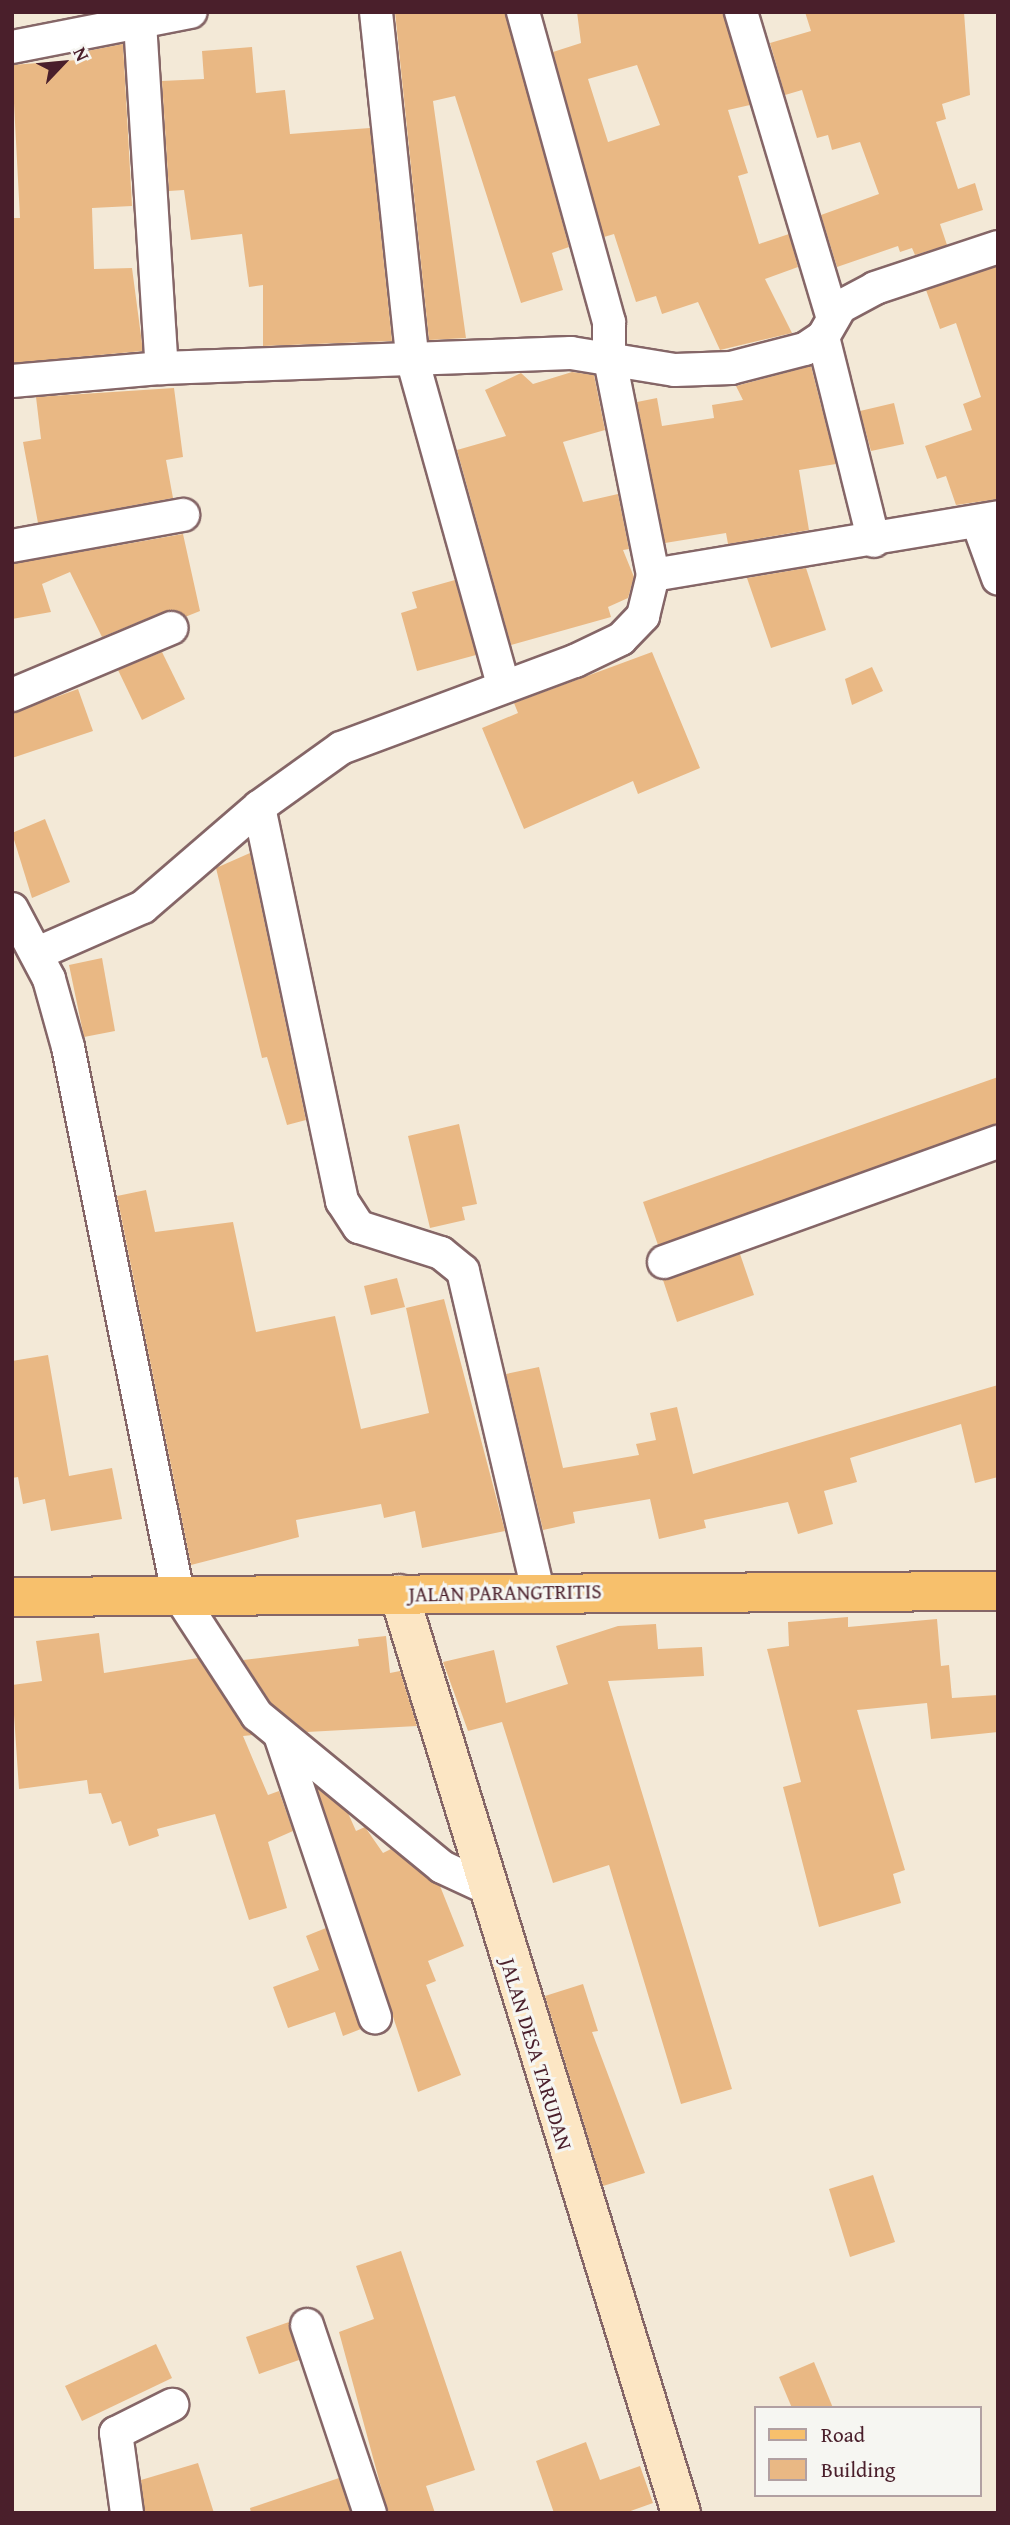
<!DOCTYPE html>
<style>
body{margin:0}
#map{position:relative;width:1010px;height:2525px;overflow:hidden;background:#f3e9d7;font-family:"Gentium Book Plus",serif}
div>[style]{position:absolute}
.building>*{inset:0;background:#e9b884}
.roads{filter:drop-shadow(2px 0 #856667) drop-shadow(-2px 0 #856667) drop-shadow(0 2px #856667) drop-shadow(0 -2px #856667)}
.street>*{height:32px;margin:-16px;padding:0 16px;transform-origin:16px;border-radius:16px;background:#fff}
.secondary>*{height:38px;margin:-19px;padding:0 19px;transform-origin:19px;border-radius:19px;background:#fce6c4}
.primary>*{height:38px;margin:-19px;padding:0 19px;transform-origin:19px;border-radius:19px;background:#f7c06c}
span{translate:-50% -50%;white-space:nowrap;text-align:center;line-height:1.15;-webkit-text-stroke:6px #f6f6f2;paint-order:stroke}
.street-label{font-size:21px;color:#4a1f2b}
.frame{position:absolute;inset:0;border:14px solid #4a1f2b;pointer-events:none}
.legend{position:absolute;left:754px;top:2406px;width:228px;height:91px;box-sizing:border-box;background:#f6f6f2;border:2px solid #b1a0a2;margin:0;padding:9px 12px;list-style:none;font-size:21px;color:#4a1f2b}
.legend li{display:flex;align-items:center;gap:14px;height:35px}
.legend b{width:35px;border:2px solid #b1a0a2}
.north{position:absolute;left:28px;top:28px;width:70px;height:70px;-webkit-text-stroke:5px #f6f6f2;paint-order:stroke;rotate:64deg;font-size:19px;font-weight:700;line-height:28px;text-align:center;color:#4a1f2b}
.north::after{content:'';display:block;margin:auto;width:24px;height:32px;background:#4a1f2b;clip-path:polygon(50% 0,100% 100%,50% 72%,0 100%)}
</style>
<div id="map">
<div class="building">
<div style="clip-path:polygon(395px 12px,505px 12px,569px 247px,552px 253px,563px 290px,521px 303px,455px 96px,433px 101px,466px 338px,429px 340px)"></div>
<div style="clip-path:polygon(evenodd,577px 12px,723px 12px,750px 105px,728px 110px,748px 173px,738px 176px,759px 244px,789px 234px,798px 267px,765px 279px,792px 333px,720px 350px,698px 302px,662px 314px,656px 296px,636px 302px,614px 234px,604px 237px,553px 52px,581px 43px,577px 12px,637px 65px,660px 125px,608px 142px,588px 79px,637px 65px)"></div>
<div style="clip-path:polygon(805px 12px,964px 12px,970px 95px,942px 104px,946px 119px,936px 122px,958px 189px,975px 183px,983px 210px,940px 224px,947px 245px,915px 255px,912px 248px,900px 252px,898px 246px,837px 267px,821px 215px,879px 194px,860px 142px,832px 150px,828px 135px,817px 138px,802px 90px,785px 95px,770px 43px,811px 31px)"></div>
<div style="clip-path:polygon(123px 44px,132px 206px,92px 208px,94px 269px,132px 268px,143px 351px,12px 363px,12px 218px,20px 218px,12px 65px,78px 60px,77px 53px)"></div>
<div style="clip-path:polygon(252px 47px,256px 93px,285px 90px,290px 134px,370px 128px,392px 341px,263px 346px,263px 285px,249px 287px,242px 234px,191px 240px,184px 190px,169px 191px,162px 81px,204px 79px,202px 51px)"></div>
<div style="clip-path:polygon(998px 266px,998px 499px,956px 505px,946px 476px,937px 479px,925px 446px,972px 430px,963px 404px,981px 397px,956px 323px,940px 329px,926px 290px)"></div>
<div style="clip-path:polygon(811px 366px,836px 464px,799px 470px,809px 530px,728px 544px,726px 533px,665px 543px,637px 402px,657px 398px,662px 426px,714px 418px,712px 405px,743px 400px,736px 386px)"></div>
<div style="clip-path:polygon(572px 372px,594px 375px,605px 430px,563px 442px,583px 502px,618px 494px,629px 549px,623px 550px,634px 577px,628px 598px,608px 607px,611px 617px,511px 645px,457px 450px,506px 436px,485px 390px,521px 373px,533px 384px)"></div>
<div style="clip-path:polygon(174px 388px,183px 457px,166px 460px,173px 498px,38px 523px,23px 442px,41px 439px,36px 397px)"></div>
<div style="clip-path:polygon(894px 403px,904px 444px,871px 451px,860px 411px)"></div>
<div style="clip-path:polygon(183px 534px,200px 611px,185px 617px,165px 611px,102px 637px,70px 572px,42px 584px,51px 612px,12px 619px,12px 564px)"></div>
<div style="clip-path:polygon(806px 568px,826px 630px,771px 648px,747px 578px)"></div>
<div style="clip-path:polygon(455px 580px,476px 655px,417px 671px,401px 613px,417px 608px,412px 592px)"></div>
<div style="clip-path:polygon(162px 652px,185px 699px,142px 720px,118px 670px)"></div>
<div style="clip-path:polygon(652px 652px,700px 768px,638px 794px,633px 781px,524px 829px,482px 728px,518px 713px,514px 703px)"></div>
<div style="clip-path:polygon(872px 667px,883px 691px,852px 705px,845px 679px)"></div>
<div style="clip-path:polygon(78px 689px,93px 731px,12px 758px,12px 713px)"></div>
<div style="clip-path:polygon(45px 819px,70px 882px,32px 898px,12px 833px)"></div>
<div style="clip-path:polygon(250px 853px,306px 1120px,287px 1125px,267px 1057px,262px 1058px,216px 868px)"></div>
<div style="clip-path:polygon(102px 958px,115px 1031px,84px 1037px,69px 965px)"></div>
<div style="clip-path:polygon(998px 1077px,998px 1124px,658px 1245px,643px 1202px)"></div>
<div style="clip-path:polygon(459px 1124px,477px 1204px,462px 1207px,465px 1220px,430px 1228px,408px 1136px)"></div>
<div style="clip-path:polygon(146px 1190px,155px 1232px,233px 1222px,256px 1332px,335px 1316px,361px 1429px,429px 1413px,406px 1308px,444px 1299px,505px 1531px,422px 1548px,415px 1511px,384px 1518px,381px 1504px,296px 1520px,299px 1537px,191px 1565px,117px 1196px)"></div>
<div style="clip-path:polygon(740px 1254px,754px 1295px,677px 1322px,663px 1280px)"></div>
<div style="clip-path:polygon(397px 1278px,405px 1307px,371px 1315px,364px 1286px)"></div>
<div style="clip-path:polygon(48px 1355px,69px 1476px,112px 1468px,122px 1519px,51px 1531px,45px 1499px,23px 1504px,18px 1477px,12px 1478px,12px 1361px)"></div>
<div style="clip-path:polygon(539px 1367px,563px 1468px,639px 1455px,636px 1444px,656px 1440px,650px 1413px,677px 1407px,693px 1474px,998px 1385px,998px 1477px,975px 1483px,961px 1424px,850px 1458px,857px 1482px,824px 1491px,833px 1524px,798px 1534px,788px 1502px,704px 1520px,706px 1528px,659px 1539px,650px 1499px,573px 1512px,575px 1523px,543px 1530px,506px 1374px)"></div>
<div style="clip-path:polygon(848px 1617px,848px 1627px,937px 1619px,941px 1666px,949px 1665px,952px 1698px,998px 1695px,998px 1732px,931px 1739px,927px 1703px,857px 1710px,905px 1870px,893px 1874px,901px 1903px,819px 1927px,783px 1787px,801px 1782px,767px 1649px,789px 1646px,788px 1622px)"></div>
<div style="clip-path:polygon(656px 1624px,658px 1649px,702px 1647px,704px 1676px,608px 1681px,732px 2089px,681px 2104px,609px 1865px,553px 1883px,502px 1722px,468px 1731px,443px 1662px,494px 1650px,506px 1703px,568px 1684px,556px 1646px,618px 1626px)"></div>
<div style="clip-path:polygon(99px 1633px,104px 1673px,198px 1658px,253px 1735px,243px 1736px,268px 1795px,279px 1791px,293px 1831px,268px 1842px,287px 1908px,249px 1920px,215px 1814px,157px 1829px,159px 1836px,129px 1846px,121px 1821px,112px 1824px,101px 1793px,89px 1794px,87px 1780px,19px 1789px,12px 1685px,42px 1681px,36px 1641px)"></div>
<div style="clip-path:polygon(386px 1636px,390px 1673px,400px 1671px,417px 1726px,307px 1732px,271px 1703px,243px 1660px,359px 1646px,358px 1639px)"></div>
<div style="clip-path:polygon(317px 1788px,348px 1813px,356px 1831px,365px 1827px,383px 1853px,391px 1849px,440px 1886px,464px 1946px,428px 1961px,436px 1981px,426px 1985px,461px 2075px,418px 2092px)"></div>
<div style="clip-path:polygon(326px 1928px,361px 2029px,343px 2036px,335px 2012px,288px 2028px,273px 1987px,319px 1970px,306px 1936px)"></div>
<div style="clip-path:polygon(583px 1984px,598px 2031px,592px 2032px,645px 2173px,603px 2186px,545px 1996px)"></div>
<div style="clip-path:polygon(873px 2175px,895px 2242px,850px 2257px,829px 2189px)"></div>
<div style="clip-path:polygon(401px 2251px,475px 2470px,426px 2486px,435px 2513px,388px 2513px,339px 2332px,374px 2319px,356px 2266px)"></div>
<div style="clip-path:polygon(289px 2322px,299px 2360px,259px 2374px,246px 2337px)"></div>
<div style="clip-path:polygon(156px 2344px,172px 2378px,82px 2421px,65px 2386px)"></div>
<div style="clip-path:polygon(814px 2362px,833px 2408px,792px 2408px,779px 2377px)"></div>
<div style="clip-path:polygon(586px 2442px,600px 2480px,640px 2466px,653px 2503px,625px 2513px,554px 2513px,536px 2461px)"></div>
<div style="clip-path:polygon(198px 2463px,214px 2513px,145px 2513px,141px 2480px)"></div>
<div style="clip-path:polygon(339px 2478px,351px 2513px,251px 2513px,250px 2508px)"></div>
</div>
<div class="roads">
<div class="street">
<div style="left:376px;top:12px;width:352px;rotate:84deg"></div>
<div style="left:413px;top:362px;width:334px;rotate:74.4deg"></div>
<div style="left:741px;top:12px;width:320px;rotate:73.3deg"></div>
<div style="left:140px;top:23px;width:346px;rotate:86.4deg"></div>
<div style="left:12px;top:47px;width:182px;rotate:-11.1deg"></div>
<div style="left:823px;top:337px;width:210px;rotate:76deg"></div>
<div style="left:12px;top:381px;width:151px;rotate:-5deg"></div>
<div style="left:162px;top:368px;width:409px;rotate:-2.1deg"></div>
<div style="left:571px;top:353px;width:105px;rotate:9.3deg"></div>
<div style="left:675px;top:370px;width:56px;rotate:-2deg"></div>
<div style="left:731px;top:368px;width:76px;rotate:-14.4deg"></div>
<div style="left:805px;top:349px;width:22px;rotate:-34deg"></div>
<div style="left:823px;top:337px;width:34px;rotate:-60deg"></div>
<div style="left:840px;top:307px;width:40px;rotate:-28deg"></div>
<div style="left:875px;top:288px;width:130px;rotate:-18.4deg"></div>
<div style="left:978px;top:523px;width:59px;rotate:70deg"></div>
<div style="left:12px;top:546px;width:174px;rotate:-10.3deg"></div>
<div style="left:653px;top:575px;width:350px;rotate:-9.5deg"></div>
<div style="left:12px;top:695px;width:173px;rotate:-22.8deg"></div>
<div style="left:259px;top:807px;width:403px;rotate:78.1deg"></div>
<div style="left:342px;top:1201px;width:31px;rotate:57deg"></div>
<div style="left:359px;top:1227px;width:86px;rotate:17.6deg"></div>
<div style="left:441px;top:1253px;width:28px;rotate:39deg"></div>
<div style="left:463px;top:1271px;width:329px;rotate:76.8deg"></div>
<div style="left:12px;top:909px;width:79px;rotate:62.1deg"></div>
<div style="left:49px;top:979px;width:71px;rotate:74.4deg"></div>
<div style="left:68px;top:1047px;width:558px;rotate:78.63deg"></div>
<div style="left:178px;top:1594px;width:145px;rotate:56.9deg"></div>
<div style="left:257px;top:1715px;width:239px;rotate:39.4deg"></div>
<div style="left:442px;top:1867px;width:47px;rotate:24.9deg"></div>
<div style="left:38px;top:953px;width:115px;rotate:-23.7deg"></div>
<div style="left:143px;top:907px;width:153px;rotate:-40.8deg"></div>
<div style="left:259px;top:807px;width:101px;rotate:-35.7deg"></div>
<div style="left:341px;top:748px;width:250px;rotate:-20.4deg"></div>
<div style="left:575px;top:661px;width:51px;rotate:-25.6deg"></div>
<div style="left:621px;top:639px;width:32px;rotate:-46deg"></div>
<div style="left:643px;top:616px;width:42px;rotate:-76.3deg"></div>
<div style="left:653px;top:575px;width:224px;rotate:-101.3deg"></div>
<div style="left:609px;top:355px;width:33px;rotate:-90deg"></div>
<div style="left:609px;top:322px;width:322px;rotate:-105.5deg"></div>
<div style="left:664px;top:1262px;width:355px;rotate:-19.8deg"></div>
<div style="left:280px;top:1735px;width:298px;rotate:71.4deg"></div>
<div style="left:307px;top:2325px;width:198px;rotate:71.5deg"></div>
<div style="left:127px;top:2513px;width:81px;rotate:-97.8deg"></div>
<div style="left:116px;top:2433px;width:63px;rotate:-26.6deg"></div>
</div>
<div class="secondary">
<div style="left:399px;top:1594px;width:961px;rotate:72.94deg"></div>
</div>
<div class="primary">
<div style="left:12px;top:1597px;width:986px;rotate:-0.35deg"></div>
</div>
</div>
<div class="street-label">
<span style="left:505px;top:1593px;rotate:-1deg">JALAN PARANGTRITIS</span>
<span style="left:536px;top:2054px;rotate:73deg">JALAN DESA TARUDAN</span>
</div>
<div class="frame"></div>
<ul class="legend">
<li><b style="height:9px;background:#f7c06c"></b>Road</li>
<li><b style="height:19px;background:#e9b884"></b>Building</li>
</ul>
<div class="north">N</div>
</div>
